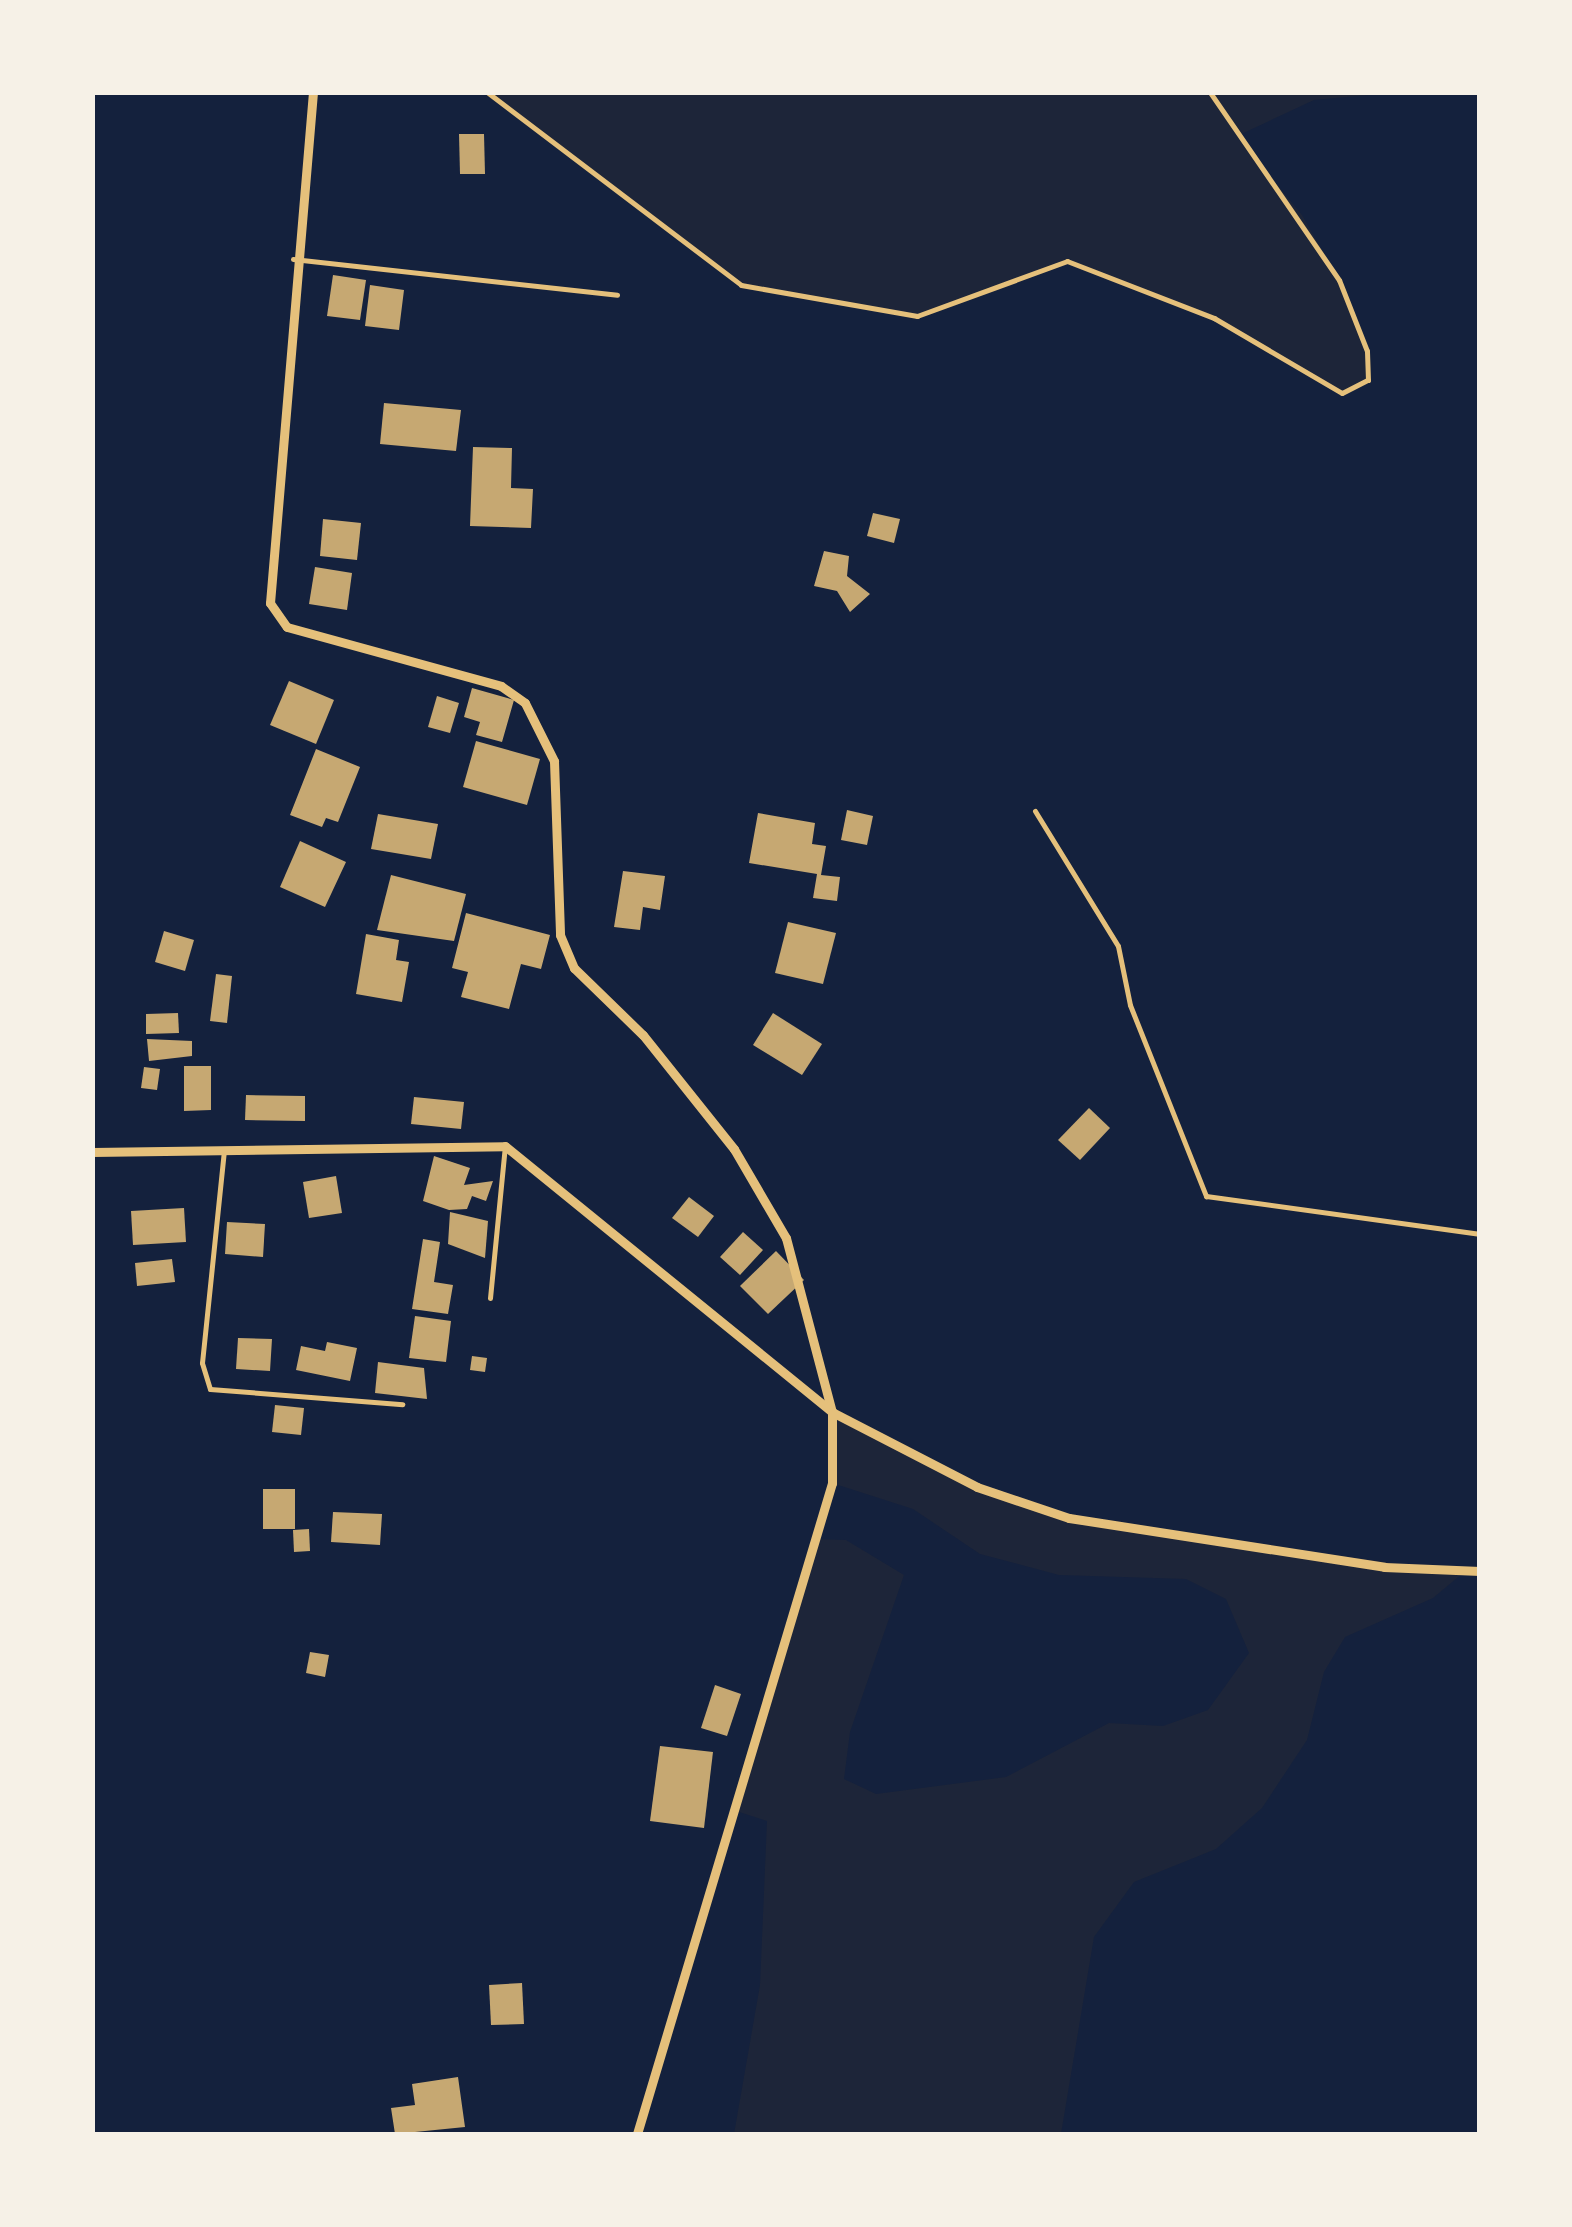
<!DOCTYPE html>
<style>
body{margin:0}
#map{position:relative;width:1572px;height:2227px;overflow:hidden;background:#14213d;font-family:"DejaVu Sans",sans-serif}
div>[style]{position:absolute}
.green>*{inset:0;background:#1d2539}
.building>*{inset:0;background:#c6a872}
.service>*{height:5px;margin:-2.5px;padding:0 2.5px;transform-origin:2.5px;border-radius:2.5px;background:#e5c07b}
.minor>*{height:9px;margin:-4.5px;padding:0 4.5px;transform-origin:4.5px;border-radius:4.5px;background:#e5c07b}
span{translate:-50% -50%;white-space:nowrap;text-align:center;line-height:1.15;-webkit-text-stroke:8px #f6f1e7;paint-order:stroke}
.frame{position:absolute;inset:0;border:95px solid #f6f1e7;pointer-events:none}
</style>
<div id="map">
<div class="green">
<div style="clip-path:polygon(487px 93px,1390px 93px,1314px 100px,1237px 136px,1302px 215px,1339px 280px,1367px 351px,1368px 380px,1342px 393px,1214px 318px,1067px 261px,917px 316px,741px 285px)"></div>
<div style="clip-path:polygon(832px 1412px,977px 1487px,1069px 1518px,1463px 1573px,1433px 1598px,1345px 1637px,1324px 1672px,1307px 1740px,1262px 1808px,1216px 1849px,1134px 1882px,1094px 1937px,1061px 2134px,734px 2134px,760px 1985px,767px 1821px,730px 1809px,813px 1539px,846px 1540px,904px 1575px,850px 1732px,844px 1779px,876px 1794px,1006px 1777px,1109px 1723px,1163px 1726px,1208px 1710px,1249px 1653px,1226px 1599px,1186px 1579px,1059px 1575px,980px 1554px,913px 1509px,832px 1483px)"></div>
</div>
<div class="building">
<div style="clip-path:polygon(459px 134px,484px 134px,485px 174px,460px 174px)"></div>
<div style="clip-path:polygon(333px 275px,366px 280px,360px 320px,327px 316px)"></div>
<div style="clip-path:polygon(370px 285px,404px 290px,399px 330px,365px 326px)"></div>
<div style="clip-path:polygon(384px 403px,461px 410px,456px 451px,380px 444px)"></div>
<div style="clip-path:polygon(473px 447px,512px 448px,511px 488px,533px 489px,531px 528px,470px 526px)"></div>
<div style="clip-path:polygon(873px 513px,900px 519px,894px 543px,867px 536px)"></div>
<div style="clip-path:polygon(323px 519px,361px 523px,357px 560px,320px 556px)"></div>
<div style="clip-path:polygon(824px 551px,849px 556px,847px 576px,870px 594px,850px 612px,837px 591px,814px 586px)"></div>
<div style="clip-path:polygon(315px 567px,352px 573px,347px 610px,309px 604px)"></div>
<div style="clip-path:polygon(289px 681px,334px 700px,316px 744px,270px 725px)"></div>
<div style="clip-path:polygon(472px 688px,514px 700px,502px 742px,476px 735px,480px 722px,464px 717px)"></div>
<div style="clip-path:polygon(437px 696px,459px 703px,450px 733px,428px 727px)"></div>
<div style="clip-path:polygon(476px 741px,540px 759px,527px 805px,463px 787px)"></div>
<div style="clip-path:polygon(316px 749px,360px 767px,338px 822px,326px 818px,322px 827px,290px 815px)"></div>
<div style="clip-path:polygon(847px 810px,873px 816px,867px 845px,841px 840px)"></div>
<div style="clip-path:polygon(758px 813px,815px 823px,812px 844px,826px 846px,821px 875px,840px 877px,837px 901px,813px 898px,817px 874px,749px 863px)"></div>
<div style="clip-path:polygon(378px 814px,438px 824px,431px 859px,371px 849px)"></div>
<div style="clip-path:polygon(300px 841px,346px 862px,325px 907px,280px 887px)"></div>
<div style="clip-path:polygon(623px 871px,665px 876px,660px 910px,643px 907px,640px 930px,614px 927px)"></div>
<div style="clip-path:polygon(391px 875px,466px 894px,454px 941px,377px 930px)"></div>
<div style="clip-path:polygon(466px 913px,550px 935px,541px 969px,521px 964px,509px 1009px,461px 997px,468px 972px,452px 968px)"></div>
<div style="clip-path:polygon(788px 922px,836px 933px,823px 984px,775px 973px)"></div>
<div style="clip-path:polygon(164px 931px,194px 940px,185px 971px,155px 962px)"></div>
<div style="clip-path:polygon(366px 934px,399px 940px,396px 960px,409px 962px,402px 1002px,356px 994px)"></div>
<div style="clip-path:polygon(216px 974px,232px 976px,227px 1023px,210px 1021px)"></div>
<div style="clip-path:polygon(178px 1013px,179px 1033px,146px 1034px,146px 1014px)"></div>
<div style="clip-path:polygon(773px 1013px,822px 1044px,802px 1075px,753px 1045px)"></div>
<div style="clip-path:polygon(147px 1039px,192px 1041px,192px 1056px,149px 1061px)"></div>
<div style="clip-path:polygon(184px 1066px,211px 1066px,211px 1110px,184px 1111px)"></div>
<div style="clip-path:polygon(144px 1067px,160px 1069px,157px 1090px,141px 1088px)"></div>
<div style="clip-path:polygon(246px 1095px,305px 1096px,305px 1121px,245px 1120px)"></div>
<div style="clip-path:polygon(414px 1097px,464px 1102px,461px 1129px,411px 1124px)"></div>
<div style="clip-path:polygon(1089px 1108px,1110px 1128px,1080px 1160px,1058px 1140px)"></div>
<div style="clip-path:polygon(434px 1156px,470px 1168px,464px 1185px,493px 1181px,486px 1201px,472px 1196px,467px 1209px,449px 1210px,423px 1201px)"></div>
<div style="clip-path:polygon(336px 1176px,342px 1213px,309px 1218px,303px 1182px)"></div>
<div style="clip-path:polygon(689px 1197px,714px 1216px,698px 1237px,672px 1218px)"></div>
<div style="clip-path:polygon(184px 1208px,186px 1242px,133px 1245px,131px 1211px)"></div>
<div style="clip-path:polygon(450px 1212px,488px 1221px,485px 1258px,448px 1244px)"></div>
<div style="clip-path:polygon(227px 1222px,265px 1224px,263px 1257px,225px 1254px)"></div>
<div style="clip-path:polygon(743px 1232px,763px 1250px,740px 1275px,720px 1257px)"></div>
<div style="clip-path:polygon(423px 1239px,440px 1242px,434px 1282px,453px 1285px,448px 1314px,412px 1309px)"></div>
<div style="clip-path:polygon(776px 1251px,804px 1280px,768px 1314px,740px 1286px)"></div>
<div style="clip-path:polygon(172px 1259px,175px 1282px,137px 1286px,135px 1263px)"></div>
<div style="clip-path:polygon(415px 1316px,451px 1321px,446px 1362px,409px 1358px)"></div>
<div style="clip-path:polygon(238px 1338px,272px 1339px,270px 1371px,236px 1369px)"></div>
<div style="clip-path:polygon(327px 1342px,357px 1348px,350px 1381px,296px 1370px,301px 1346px,325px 1351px)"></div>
<div style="clip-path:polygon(472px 1356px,487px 1358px,485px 1372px,470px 1370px)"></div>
<div style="clip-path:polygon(378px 1362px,424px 1368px,427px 1399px,375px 1393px)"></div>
<div style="clip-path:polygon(275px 1405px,304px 1408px,301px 1435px,272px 1432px)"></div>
<div style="clip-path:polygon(263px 1489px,295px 1489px,295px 1529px,263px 1529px)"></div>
<div style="clip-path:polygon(333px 1512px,382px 1514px,380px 1545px,331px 1542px)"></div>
<div style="clip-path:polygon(309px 1529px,310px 1551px,294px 1552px,293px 1530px)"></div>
<div style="clip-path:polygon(310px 1652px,329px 1655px,325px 1677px,306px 1673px)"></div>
<div style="clip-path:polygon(715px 1685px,741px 1694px,727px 1736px,701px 1728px)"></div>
<div style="clip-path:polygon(660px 1746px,713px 1752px,704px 1828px,650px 1821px)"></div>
<div style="clip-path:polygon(522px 1983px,524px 2024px,491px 2025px,489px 1985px)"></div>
<div style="clip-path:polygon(458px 2077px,465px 2127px,395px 2134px,391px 2108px,415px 2105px,412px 2084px)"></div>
</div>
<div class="service">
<div style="left:487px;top:92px;width:319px;rotate:37.2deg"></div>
<div style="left:741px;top:285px;width:179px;rotate:10deg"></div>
<div style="left:917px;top:316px;width:160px;rotate:-20.1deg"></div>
<div style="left:1067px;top:261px;width:158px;rotate:21.2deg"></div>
<div style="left:1214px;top:318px;width:148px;rotate:30.4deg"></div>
<div style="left:1342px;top:393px;width:29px;rotate:-27deg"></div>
<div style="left:1368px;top:380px;width:29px;rotate:-92deg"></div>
<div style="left:1367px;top:351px;width:76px;rotate:-111.5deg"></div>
<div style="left:1339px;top:280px;width:228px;rotate:-124.5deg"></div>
<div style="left:293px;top:259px;width:326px;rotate:6.3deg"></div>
<div style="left:1035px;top:811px;width:158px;rotate:58.4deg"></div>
<div style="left:1118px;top:946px;width:60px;rotate:78.5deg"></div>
<div style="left:1130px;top:1005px;width:206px;rotate:68.3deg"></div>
<div style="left:1206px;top:1196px;width:277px;rotate:7.9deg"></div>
<div style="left:224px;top:1150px;width:214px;rotate:95.9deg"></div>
<div style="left:202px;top:1363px;width:27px;rotate:73deg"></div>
<div style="left:210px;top:1389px;width:193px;rotate:4.5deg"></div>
<div style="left:490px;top:1298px;width:153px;rotate:-84.4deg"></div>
</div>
<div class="minor">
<div style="left:313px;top:92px;width:513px;rotate:94.81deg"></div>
<div style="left:270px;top:603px;width:29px;rotate:55deg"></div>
<div style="left:287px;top:627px;width:222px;rotate:15.4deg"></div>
<div style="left:501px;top:686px;width:29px;rotate:35deg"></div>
<div style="left:525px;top:703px;width:65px;rotate:63.4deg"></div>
<div style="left:554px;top:761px;width:174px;rotate:88deg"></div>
<div style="left:560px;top:935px;width:36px;rotate:67deg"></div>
<div style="left:574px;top:968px;width:96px;rotate:44.2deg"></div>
<div style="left:643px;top:1035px;width:146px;rotate:51.4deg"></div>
<div style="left:734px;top:1149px;width:103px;rotate:59.7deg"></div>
<div style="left:786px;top:1238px;width:180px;rotate:75.2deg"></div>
<div style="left:832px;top:1412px;width:71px;rotate:90deg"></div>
<div style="left:832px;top:1483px;width:680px;rotate:106.68deg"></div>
<div style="left:92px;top:1152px;width:413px;rotate:-0.8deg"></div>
<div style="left:505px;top:1146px;width:422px;rotate:39.1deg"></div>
<div style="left:832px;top:1412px;width:163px;rotate:27.3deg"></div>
<div style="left:977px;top:1487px;width:97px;rotate:18.6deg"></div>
<div style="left:1069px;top:1518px;width:319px;rotate:8.8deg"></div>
<div style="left:1384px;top:1567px;width:96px;rotate:2.4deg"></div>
</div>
<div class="frame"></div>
</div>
